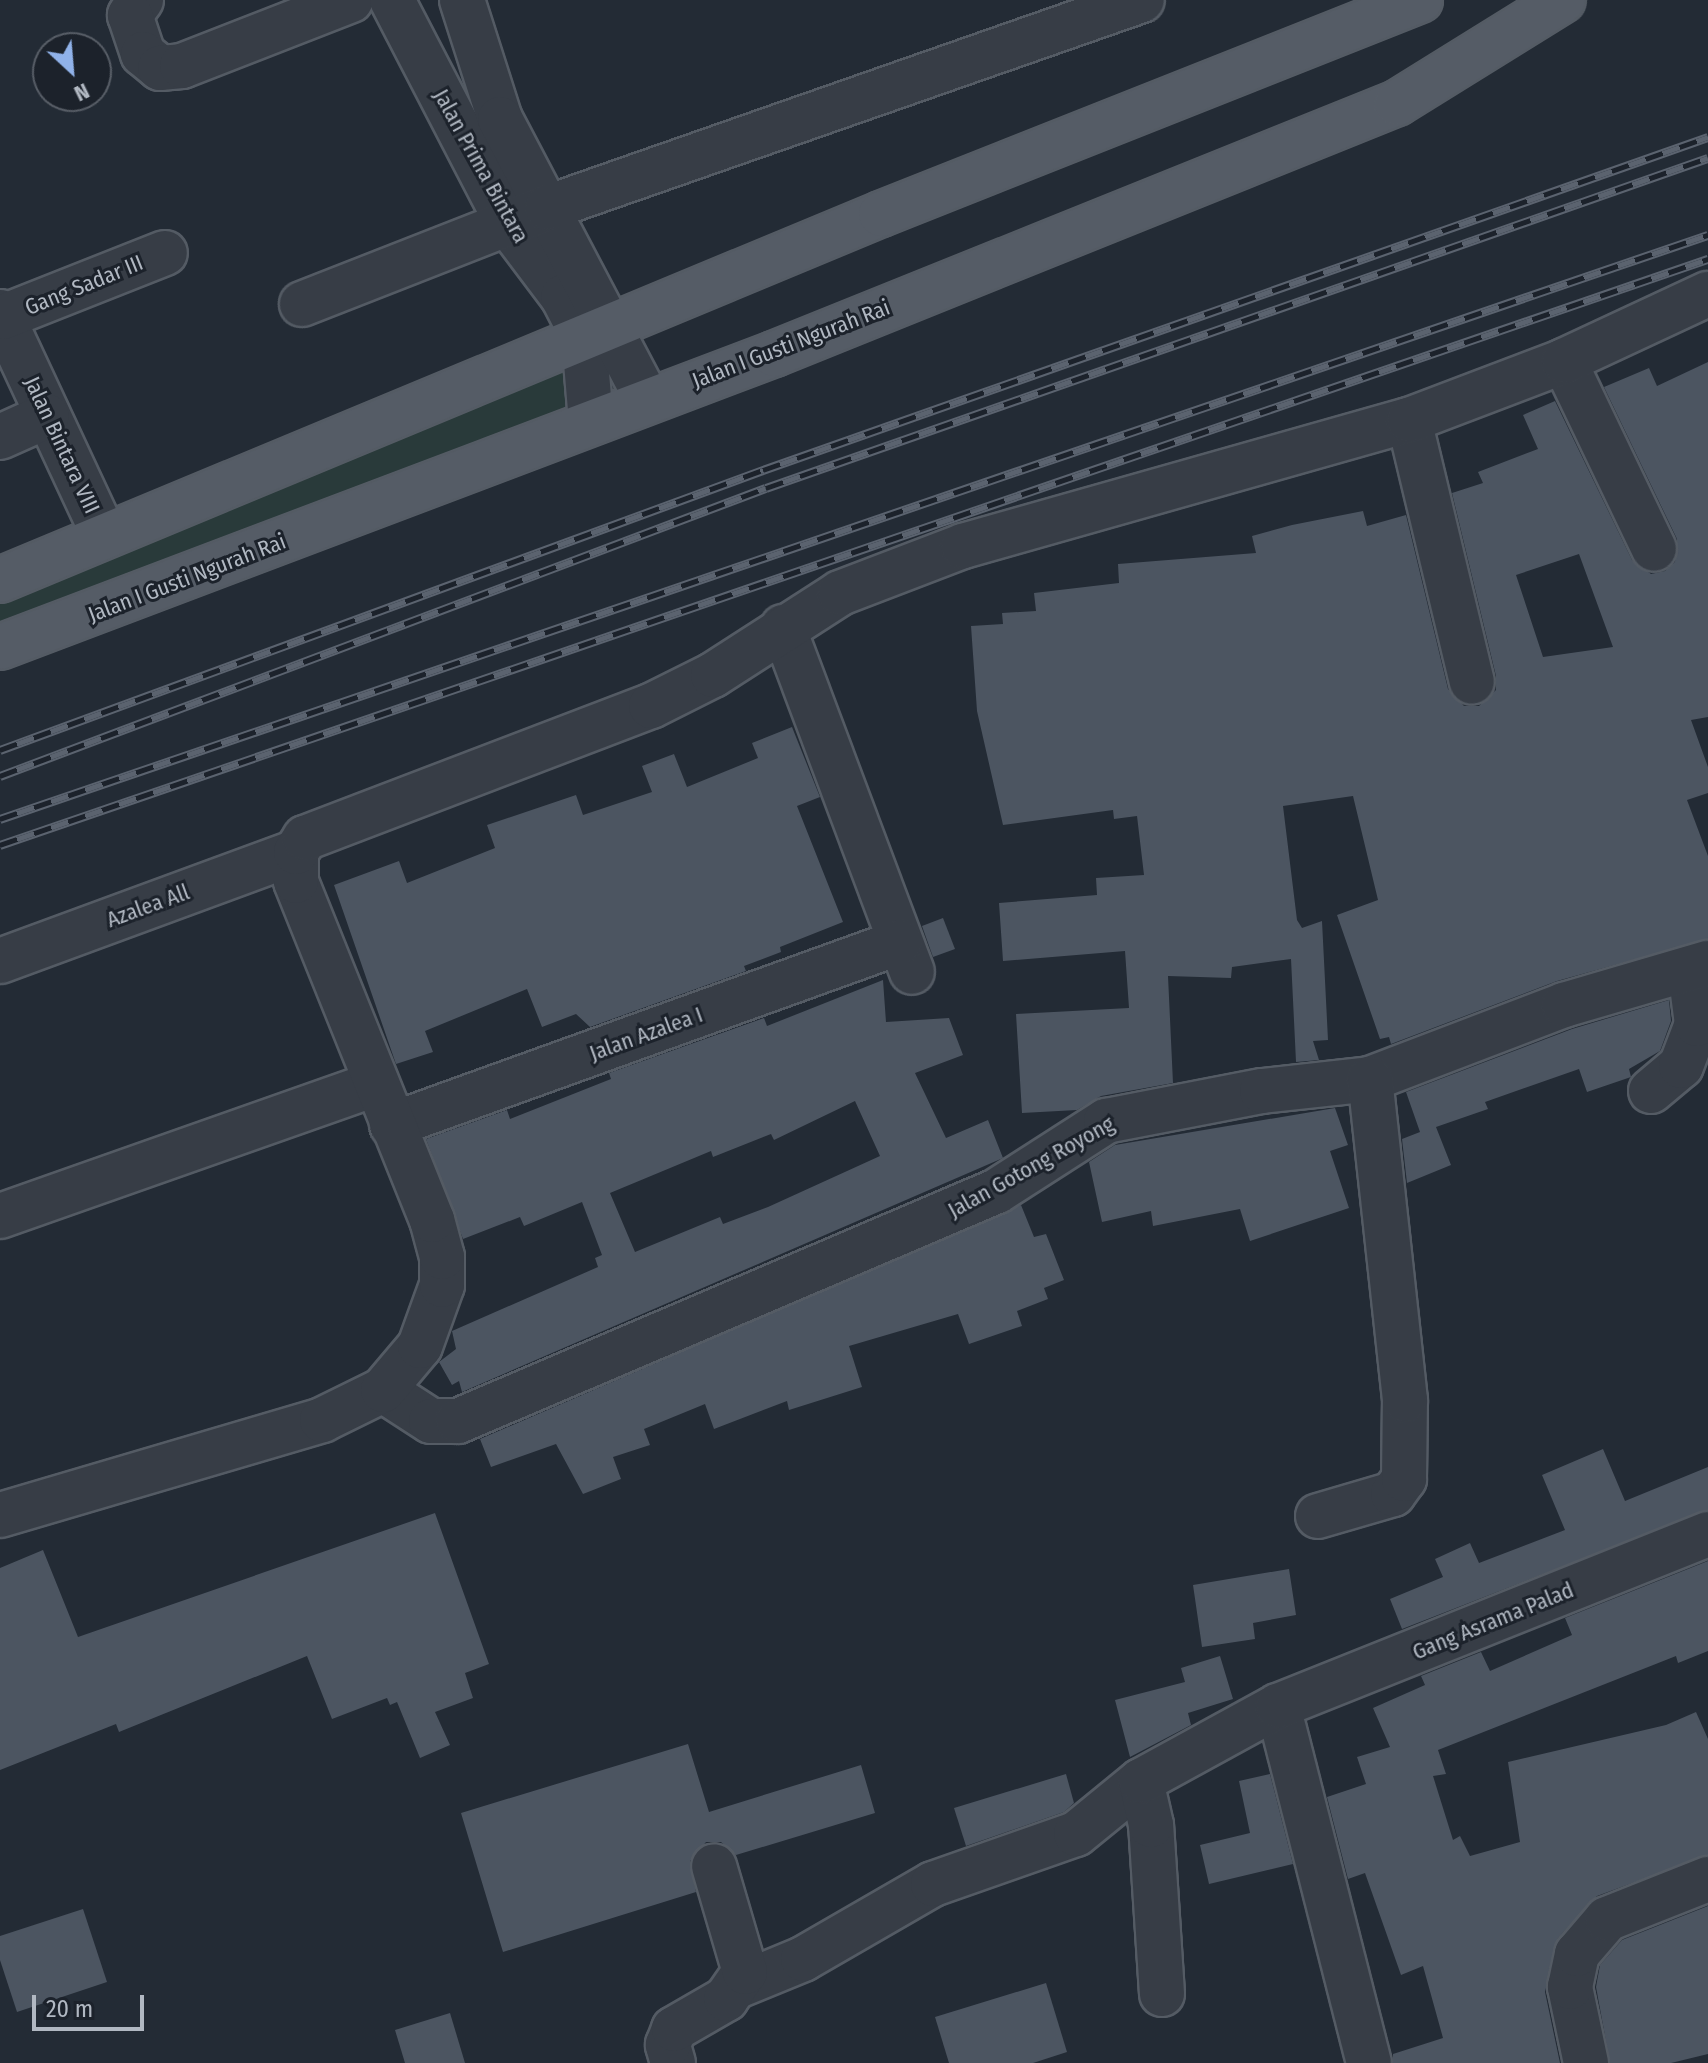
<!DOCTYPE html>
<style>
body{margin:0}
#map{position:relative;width:1708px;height:2063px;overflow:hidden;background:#232b35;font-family:"Fira Sans Condensed",sans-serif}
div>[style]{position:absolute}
.green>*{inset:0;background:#293a3a}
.building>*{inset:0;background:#4c5561}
.roads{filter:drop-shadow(2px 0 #545b64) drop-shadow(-2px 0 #545b64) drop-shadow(0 2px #545b64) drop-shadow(0 -2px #545b64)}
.minor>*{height:44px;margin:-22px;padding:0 22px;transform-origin:22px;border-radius:22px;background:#373d46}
.major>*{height:44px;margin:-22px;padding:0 22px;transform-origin:22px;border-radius:22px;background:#555c66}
.rail>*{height:9px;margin-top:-4.5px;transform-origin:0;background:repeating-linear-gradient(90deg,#1c222b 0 18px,#5b636f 0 36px);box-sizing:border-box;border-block:2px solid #5b636f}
span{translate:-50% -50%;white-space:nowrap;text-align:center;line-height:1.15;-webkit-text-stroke:6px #1c222b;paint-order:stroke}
.street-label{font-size:22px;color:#b1b8c2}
.north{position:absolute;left:32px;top:32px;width:80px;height:80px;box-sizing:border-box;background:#1c222b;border:2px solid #585e67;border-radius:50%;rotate:154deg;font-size:22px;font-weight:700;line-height:32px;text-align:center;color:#b1b8c2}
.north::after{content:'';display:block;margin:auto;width:28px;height:36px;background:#90b2e9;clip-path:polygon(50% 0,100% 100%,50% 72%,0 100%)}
.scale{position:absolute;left:32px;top:1995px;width:112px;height:36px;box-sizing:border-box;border:4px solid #b1b8c2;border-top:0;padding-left:10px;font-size:24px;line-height:28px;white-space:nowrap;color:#b1b8c2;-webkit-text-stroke:6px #1c222b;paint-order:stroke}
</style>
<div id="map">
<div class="green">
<div style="clip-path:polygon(584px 338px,591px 421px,0 647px,0 580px)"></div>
</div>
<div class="building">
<div style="clip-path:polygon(evenodd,1708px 362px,1708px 717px,1691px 720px,1708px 767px,1708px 793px,1687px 800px,1708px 856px,1708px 939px,1557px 981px,1391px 1044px,1389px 1037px,1380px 1039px,1337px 915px,1378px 900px,1353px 796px,1283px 806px,1297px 920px,1302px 928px,1322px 921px,1328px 1040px,1313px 1041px,1319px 1060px,1296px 1062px,1291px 959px,1232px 967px,1231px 978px,1168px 976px,1173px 1083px,1101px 1096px,1077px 1110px,1022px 1113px,1016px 1014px,1129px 1008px,1125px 951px,1003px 961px,999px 903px,1097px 895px,1096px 878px,1144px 875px,1137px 816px,1114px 819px,1113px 810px,1003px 825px,977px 711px,971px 626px,1003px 624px,1002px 613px,1036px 611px,1034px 593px,1119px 583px,1118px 564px,1256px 553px,1252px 536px,1292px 525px,1363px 511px,1367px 526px,1406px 515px,1448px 689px,1464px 706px,1479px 706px,1496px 690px,1496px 676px,1452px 493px,1483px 483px,1478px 472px,1538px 449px,1523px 415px,1555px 401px,1632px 560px,1651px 574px,1665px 571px,1675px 562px,1677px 539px,1604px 387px,1649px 368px,1657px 386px,1708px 362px,1579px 554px,1613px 647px,1543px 657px,1516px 575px,1579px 554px)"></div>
<div style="clip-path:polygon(792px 727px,820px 797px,797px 806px,843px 922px,780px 947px,781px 952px,744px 966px,746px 971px,590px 1027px,576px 1014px,542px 1027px,527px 989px,425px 1031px,433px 1052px,396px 1064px,334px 885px,399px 861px,407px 883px,495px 848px,487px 825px,576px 795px,583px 815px,652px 792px,642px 766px,674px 754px,687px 787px,758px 758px,752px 743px)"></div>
<div style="clip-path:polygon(943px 918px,955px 949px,933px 957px,922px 926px)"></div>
<div style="clip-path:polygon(evenodd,883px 980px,886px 1022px,949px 1018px,963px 1055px,915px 1073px,946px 1138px,988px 1120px,1003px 1158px,462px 1392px,459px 1381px,452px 1385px,439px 1362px,456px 1349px,452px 1331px,598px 1267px,595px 1258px,602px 1255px,582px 1202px,524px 1226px,520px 1217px,463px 1239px,426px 1139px,507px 1110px,510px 1119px,611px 1079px,609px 1073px,764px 1018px,767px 1026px,883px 980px,855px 1101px,880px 1156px,768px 1207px,723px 1224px,720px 1217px,635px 1252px,610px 1193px,711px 1151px,713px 1157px,771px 1134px,774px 1140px,855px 1101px)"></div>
<div style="clip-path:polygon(1669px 1000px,1671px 1021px,1660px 1051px,1629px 1069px,1631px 1077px,1587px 1092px,1579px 1069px,1485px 1102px,1488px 1109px,1436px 1127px,1451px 1165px,1407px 1183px,1402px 1139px,1420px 1132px,1406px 1092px,1572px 1029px)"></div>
<div style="clip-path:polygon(1335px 1108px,1348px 1145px,1330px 1151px,1349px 1208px,1250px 1241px,1240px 1209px,1153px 1226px,1151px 1211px,1102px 1222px,1089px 1162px,1115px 1145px)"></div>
<div style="clip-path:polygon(1021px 1205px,1034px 1237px,1046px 1234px,1064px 1280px,1044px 1288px,1048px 1299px,1017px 1311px,1022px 1326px,969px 1344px,958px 1314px,849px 1346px,862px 1387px,789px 1410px,787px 1401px,714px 1429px,705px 1404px,644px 1429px,650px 1445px,613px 1457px,621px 1479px,583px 1494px,556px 1444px,491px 1467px,480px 1439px)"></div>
<div style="clip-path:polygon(1603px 1449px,1625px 1501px,1708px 1467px,1708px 1510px,1402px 1629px,1390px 1599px,1443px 1577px,1435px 1559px,1470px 1543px,1479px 1563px,1565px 1530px,1542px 1475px)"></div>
<div style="clip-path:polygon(435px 1513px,489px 1664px,465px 1673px,473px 1698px,435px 1712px,450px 1745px,420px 1758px,397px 1702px,390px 1705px,387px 1698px,332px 1719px,307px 1656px,119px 1732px,116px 1724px,0 1770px,0 1568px,43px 1550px,78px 1637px)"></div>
<div style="clip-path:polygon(1708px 1561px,1708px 1651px,1678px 1663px,1676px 1656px,1438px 1750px,1446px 1774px,1433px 1776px,1453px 1840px,1460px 1836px,1470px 1856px,1520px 1842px,1508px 1762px,1666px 1725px,1696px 1712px,1708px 1739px,1708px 1855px,1597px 1896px,1558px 1938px,1545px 1992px,1560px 2063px,1393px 2063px,1393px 2054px,1443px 2038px,1423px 1966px,1401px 1975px,1365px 1873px,1348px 1879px,1327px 1797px,1366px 1784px,1357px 1757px,1390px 1747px,1373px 1708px,1425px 1685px,1421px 1676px,1481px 1652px,1490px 1671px,1572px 1635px,1565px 1618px)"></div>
<div style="clip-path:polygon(1289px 1569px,1296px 1615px,1253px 1623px,1255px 1639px,1202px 1647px,1193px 1585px)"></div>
<div style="clip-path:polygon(1220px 1656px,1233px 1699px,1188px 1713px,1191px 1725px,1130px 1757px,1115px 1700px,1185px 1682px,1181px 1668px)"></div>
<div style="clip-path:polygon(688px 1744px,709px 1812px,861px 1765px,875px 1813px,736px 1855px,721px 1842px,706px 1842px,690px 1861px,696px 1892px,503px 1952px,461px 1813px)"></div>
<div style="clip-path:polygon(1066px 1774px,1074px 1803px,1064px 1812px,966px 1846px,954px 1808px)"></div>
<div style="clip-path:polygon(1270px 1774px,1293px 1864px,1209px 1884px,1200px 1845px,1250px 1833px,1239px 1781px)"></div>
<div style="clip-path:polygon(1708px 1906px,1708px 2054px,1671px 2063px,1610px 2063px,1596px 1987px,1600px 1965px,1622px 1940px)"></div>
<div style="clip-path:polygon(83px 1909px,107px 1982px,17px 2012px,0 1960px,0 1936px)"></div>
<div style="clip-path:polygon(1046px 1983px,1067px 2052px,1033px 2063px,949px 2063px,935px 2017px)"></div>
<div style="clip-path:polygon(450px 2013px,465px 2063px,405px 2063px,395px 2030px)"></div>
</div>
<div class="roads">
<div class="minor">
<div style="left:141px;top:0;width:19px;rotate:126deg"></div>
<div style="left:130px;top:15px;width:41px;rotate:71.6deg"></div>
<div style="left:143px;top:54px;width:22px;rotate:39deg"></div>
<div style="left:160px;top:68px;width:22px;rotate:-5deg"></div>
<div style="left:182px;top:66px;width:181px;rotate:-21.3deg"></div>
<div style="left:392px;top:0;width:252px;rotate:62.6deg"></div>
<div style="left:508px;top:224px;width:91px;rotate:53deg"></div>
<div style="left:563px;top:297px;width:46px;rotate:62.9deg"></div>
<div style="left:584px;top:338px;width:83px;rotate:85.2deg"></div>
<div style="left:462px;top:0;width:125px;rotate:72.3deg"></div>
<div style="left:500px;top:119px;width:316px;rotate:62.3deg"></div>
<div style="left:302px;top:304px;width:263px;rotate:-21.4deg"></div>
<div style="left:547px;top:208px;width:630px;rotate:-19.27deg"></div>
<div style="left:0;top:312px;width:246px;rotate:65deg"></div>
<div style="left:3px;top:317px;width:174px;rotate:-21.6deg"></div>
<div style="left:1564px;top:361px;width:208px;rotate:64.4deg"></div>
<div style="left:1409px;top:420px;width:269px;rotate:76.5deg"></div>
<div style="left:0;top:437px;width:51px;rotate:-24.1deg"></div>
<div style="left:783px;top:627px;width:368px;rotate:69.5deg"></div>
<div style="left:0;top:961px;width:315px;rotate:-20.2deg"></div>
<div style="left:1651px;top:1091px;width:39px;rotate:-40deg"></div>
<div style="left:1681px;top:1066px;width:45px;rotate:-69.1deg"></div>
<div style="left:1697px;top:1024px;width:54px;rotate:-97.4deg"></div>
<div style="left:392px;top:1125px;width:540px;rotate:-19.81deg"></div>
<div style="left:0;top:1216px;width:398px;rotate:-19.4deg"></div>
<div style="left:383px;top:1390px;width:57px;rotate:32.9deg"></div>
<div style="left:431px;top:1421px;width:27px"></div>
<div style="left:458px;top:1421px;width:586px;rotate:-23.11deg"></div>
<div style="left:997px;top:1191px;width:130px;rotate:-32.7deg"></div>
<div style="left:1106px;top:1121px;width:159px;rotate:-10.9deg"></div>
<div style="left:1262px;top:1091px;width:109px;rotate:-6.3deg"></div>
<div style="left:1370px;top:1079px;width:208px;rotate:-20.9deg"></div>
<div style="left:1564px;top:1005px;width:150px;rotate:-16.3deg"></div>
<div style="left:0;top:1515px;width:336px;rotate:-16.4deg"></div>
<div style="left:322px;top:1420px;width:68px;rotate:-26.2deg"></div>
<div style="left:383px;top:1390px;width:57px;rotate:-49.9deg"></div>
<div style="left:420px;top:1346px;width:65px;rotate:-70.2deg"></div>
<div style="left:442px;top:1285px;width:28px;rotate:-90deg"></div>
<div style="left:442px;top:1257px;width:38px;rotate:-105deg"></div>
<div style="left:432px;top:1220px;width:365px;rotate:-111.9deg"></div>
<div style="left:296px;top:881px;width:29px;rotate:-90deg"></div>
<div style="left:296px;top:852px;width:17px;rotate:-57deg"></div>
<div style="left:305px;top:838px;width:370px;rotate:-20.9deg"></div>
<div style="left:651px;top:706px;width:69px;rotate:-26.6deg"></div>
<div style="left:713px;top:675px;width:151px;rotate:-32.8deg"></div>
<div style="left:840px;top:593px;width:132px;rotate:-20.9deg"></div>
<div style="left:963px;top:546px;width:463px;rotate:-15.8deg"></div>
<div style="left:1409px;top:420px;width:166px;rotate:-20.8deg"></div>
<div style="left:1564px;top:361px;width:159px;rotate:-25deg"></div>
<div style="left:1318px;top:1516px;width:78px;rotate:-16.3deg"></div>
<div style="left:1393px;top:1494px;width:19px;rotate:-54deg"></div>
<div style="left:1404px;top:1479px;width:79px;rotate:-89.3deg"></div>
<div style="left:1405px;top:1400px;width:323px;rotate:-96.2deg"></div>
<div style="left:1278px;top:1706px;width:368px;rotate:75.7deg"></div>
<div style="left:740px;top:1985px;width:68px;rotate:-22.4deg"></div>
<div style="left:803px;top:1959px;width:150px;rotate:-30deg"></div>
<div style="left:933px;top:1884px;width:151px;rotate:-19.3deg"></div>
<div style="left:1076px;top:1834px;width:84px;rotate:-39.2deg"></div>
<div style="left:1162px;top:1994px;width:169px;rotate:-93.7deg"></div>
<div style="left:1151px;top:1825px;width:45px;rotate:-102.8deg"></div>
<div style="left:1141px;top:1781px;width:156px;rotate:-28.7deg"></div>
<div style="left:1278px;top:1706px;width:463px;rotate:-21.8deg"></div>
<div style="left:673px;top:2063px;width:19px;rotate:-106deg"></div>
<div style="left:668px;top:2045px;width:17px;rotate:-69deg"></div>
<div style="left:674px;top:2029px;width:60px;rotate:-30deg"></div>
<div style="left:726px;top:1999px;width:33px;rotate:-55deg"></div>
<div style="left:745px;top:1972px;width:110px;rotate:-106.3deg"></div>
<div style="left:1586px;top:2063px;width:78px;rotate:-101.9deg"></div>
<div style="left:1570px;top:1987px;width:34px;rotate:-78deg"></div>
<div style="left:1577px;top:1954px;width:46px;rotate:-49.4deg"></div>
<div style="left:1607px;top:1919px;width:109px;rotate:-21.6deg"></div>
</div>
<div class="major">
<div style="left:0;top:580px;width:954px;rotate:-22.56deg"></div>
<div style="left:881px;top:214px;width:580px;rotate:-21.65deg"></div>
<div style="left:0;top:647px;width:828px;rotate:-20.73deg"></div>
<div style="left:774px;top:354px;width:672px;rotate:-21.94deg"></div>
<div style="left:1397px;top:103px;width:195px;rotate:-31.8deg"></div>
</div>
</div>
<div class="rail">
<div style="left:0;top:750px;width:813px;rotate:-20.15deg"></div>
<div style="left:763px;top:470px;width:1002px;rotate:-19.41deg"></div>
<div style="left:0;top:776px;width:818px;rotate:-20.61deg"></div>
<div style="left:766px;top:488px;width:998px;rotate:-19.31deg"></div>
<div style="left:0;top:819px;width:1805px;rotate:-18.88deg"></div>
<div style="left:0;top:845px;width:1806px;rotate:-18.94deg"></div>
</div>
<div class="street-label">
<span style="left:481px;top:166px;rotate:61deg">Jalan Prima Bintara</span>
<span style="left:84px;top:285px;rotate:-22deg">Gang Sadar III</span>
<span style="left:791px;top:344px;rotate:-21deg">Jalan I Gusti Ngurah Rai</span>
<span style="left:62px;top:445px;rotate:65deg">Jalan Bintara VIII</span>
<span style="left:187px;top:578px;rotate:-21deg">Jalan I Gusti Ngurah Rai</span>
<span style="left:148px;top:906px;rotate:-20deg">Azalea All</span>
<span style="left:646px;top:1034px;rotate:-20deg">Jalan Azalea I</span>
<span style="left:1031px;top:1167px;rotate:-29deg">Jalan Gotong Royong</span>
<span style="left:1493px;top:1621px;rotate:-22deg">Gang Asrama Palad</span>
</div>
<div class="north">N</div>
<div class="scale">20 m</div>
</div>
